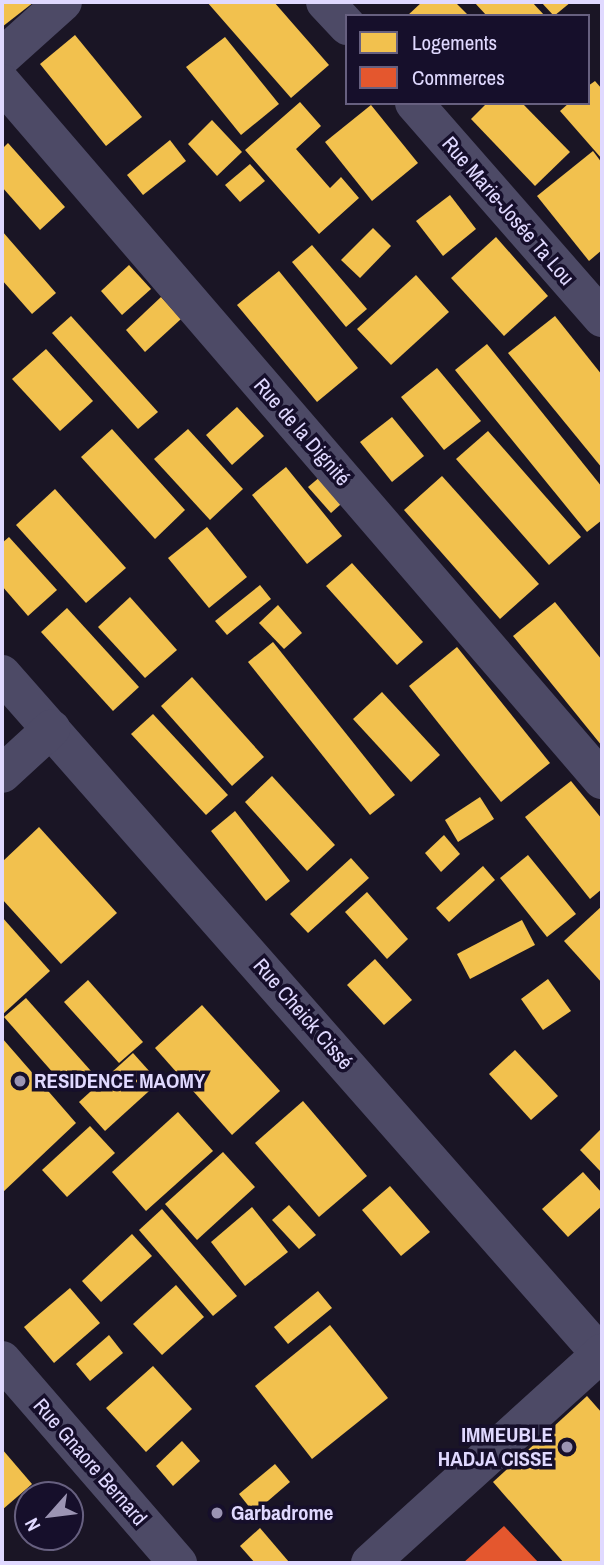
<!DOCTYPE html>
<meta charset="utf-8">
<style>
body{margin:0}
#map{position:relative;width:604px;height:1565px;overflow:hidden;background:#1a1525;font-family:"Archivo Narrow",sans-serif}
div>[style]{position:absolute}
.homes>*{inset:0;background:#f2c14e}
.shops>*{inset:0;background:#e4572e}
.minor>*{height:38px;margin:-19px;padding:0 19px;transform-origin:19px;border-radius:19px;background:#4d4a66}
.dots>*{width:19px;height:19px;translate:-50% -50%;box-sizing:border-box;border:4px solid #160f2b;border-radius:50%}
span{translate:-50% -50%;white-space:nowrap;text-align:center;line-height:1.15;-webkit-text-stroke:7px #160f2b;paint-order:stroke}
.street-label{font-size:21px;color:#e0d9ff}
.poi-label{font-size:21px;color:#e0d9ff;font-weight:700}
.left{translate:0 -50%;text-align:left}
.right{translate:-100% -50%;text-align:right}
.frame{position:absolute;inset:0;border:4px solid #e0d9ff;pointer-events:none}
.legend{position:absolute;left:345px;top:14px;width:245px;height:91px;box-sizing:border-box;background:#160f2b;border:2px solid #676080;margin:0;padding:9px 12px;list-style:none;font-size:21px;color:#e0d9ff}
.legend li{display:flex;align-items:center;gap:14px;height:35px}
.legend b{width:35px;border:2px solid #676080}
.north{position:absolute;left:14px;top:1481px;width:70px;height:70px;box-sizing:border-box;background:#160f2b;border:2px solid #676080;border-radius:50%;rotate:242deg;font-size:19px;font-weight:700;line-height:28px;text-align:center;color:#e0d9ff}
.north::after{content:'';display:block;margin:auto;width:24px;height:32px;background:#9b94b3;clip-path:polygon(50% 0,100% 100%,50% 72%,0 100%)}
</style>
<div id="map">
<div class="homes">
<div style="clip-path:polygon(2px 2px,34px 2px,2px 27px)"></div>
<div style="clip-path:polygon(207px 2px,274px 2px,329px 65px,291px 98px)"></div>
<div style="clip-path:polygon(422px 2px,455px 2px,469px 16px,407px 16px)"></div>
<div style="clip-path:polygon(474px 2px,532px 2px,545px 16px,487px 16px)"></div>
<div style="clip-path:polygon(541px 2px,571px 2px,554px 16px)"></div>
<div style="clip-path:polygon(75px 35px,142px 117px,106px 146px,40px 64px)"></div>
<div style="clip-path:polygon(225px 37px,279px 104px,241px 135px,186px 67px)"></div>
<div style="clip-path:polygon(595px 81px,602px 89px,602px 159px,560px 111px,569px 103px,588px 103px,588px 86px)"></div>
<div style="clip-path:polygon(300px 102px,321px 126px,296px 149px,330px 188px,341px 177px,359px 198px,319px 234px,245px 150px)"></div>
<div style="clip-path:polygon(487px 103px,522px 103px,570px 152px,535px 186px,471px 119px)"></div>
<div style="clip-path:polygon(371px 105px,418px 163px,372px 201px,325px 142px)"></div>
<div style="clip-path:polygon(212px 120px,242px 152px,217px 176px,188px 144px)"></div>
<div style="clip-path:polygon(170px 140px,186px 161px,143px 195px,127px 175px)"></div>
<div style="clip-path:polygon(8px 143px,65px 207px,40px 230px,2px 187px,2px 149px)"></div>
<div style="clip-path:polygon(593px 151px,602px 163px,602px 250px,589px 261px,537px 196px)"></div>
<div style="clip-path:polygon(250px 164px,265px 181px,240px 202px,225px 185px)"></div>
<div style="clip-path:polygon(450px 195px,476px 229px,443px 256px,416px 221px)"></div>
<div style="clip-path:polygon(373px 228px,391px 246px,360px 278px,341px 260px)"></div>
<div style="clip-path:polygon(2px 231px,56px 293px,32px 314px,2px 280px)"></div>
<div style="clip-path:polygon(496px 237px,548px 296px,504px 336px,451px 278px)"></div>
<div style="clip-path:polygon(312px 245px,367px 309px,346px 327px,292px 262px)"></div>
<div style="clip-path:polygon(129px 265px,151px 289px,122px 315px,101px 291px)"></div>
<div style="clip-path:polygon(279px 271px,358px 368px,317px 402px,237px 305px)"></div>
<div style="clip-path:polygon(416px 275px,449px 312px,391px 365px,357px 329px)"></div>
<div style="clip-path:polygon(161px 297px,181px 319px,145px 352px,126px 330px)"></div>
<div style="clip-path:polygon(71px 316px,158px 412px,138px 429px,52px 333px)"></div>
<div style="clip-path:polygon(555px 316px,602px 375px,602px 468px,508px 353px)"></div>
<div style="clip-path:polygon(487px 344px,602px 487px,602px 520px,587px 532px,455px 370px)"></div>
<div style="clip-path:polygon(46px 349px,93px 401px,60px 431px,12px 379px)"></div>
<div style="clip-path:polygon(437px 368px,481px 421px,444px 450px,401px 397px)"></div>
<div style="clip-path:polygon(237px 407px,264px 436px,232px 465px,206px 435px)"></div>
<div style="clip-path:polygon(392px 417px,424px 456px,392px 482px,360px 442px)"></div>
<div style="clip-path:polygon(112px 429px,185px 510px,155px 539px,81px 457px)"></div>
<div style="clip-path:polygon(188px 429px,243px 489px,210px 520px,154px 459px)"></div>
<div style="clip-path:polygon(488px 431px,581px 537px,549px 565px,456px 459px)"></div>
<div style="clip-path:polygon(286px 467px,342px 536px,307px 564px,252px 495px)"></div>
<div style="clip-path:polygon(327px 471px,350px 496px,331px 513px,308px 487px)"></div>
<div style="clip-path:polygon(442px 476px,539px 584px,500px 619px,404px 510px)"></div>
<div style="clip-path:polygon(55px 489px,126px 568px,86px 603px,16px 525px)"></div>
<div style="clip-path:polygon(207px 527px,247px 577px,209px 608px,168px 558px)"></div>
<div style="clip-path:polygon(9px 537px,57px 590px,28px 616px,2px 586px,2px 543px)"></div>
<div style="clip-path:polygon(352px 563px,423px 642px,397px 665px,326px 586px)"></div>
<div style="clip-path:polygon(260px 585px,271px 599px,227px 635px,215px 621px)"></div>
<div style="clip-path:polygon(130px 597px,177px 650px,145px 678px,98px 627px)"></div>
<div style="clip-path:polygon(555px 602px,602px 660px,602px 746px,513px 636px)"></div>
<div style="clip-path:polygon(278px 605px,302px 633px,284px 649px,259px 623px)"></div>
<div style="clip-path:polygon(67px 608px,139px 687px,113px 711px,41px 632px)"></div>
<div style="clip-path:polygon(273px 642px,395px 795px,370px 815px,248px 662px)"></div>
<div style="clip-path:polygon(457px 647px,550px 763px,501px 802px,409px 686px)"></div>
<div style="clip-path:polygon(192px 677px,264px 757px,232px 786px,161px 706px)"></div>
<div style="clip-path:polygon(382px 692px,440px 755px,411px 782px,353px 719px)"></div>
<div style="clip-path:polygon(153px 714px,228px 795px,206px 815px,131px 734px)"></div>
<div style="clip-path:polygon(272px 776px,335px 845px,307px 871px,245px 802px)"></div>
<div style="clip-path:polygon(571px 781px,602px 819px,602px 889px,590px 899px,525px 817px)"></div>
<div style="clip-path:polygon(480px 797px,494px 819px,458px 842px,445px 820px)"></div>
<div style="clip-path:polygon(235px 811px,290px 881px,266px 901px,211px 831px)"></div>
<div style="clip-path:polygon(39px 827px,117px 913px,61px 964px,2px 899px,2px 862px)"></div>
<div style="clip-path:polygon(444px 835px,460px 854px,441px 872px,425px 853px)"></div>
<div style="clip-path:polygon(528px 855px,576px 914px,547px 937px,500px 878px)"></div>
<div style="clip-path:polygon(351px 858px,369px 878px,308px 933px,290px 914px)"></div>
<div style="clip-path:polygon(483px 866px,495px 880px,449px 922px,436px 908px)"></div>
<div style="clip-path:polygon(367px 892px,408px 939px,387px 959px,345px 912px)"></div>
<div style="clip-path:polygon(602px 906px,602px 983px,564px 941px)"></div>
<div style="clip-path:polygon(2px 917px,50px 971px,2px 1015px)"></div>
<div style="clip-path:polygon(522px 920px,535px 945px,470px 979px,457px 954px)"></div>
<div style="clip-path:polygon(375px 959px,412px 1000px,384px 1025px,347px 985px)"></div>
<div style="clip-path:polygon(548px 979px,571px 1011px,543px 1030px,521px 999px)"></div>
<div style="clip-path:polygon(88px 980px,143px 1042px,119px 1063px,64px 1002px)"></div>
<div style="clip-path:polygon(26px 998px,91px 1071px,69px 1091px,4px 1017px)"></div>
<div style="clip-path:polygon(202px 1005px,280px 1091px,232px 1135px,155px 1048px)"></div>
<div style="clip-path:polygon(2px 1038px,76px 1123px,2px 1193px)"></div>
<div style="clip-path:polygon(515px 1050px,558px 1096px,531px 1120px,489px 1074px)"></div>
<div style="clip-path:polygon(133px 1053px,159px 1082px,105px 1131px,79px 1102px)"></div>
<div style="clip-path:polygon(303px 1101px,367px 1176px,319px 1217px,255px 1143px)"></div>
<div style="clip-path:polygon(178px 1112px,213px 1151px,146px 1211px,112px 1172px)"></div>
<div style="clip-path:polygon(90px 1126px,115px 1153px,67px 1197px,42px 1170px)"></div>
<div style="clip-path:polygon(602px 1128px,602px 1173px,580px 1150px)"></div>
<div style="clip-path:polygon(223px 1152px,255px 1187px,197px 1240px,165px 1204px)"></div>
<div style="clip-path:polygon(583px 1172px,602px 1193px,602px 1206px,568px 1237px,542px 1209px)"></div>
<div style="clip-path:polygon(390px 1186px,430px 1232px,401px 1256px,362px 1210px)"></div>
<div style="clip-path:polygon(289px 1205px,316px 1235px,299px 1249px,272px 1220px)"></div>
<div style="clip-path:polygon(252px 1207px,288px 1252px,245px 1286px,211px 1242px)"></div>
<div style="clip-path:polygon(162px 1209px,237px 1296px,213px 1316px,139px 1230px)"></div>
<div style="clip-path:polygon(132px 1234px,152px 1256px,101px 1302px,82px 1281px)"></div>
<div style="clip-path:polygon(176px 1285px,204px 1317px,162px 1355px,133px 1324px)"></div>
<div style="clip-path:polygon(70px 1288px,100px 1323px,54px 1363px,24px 1327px)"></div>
<div style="clip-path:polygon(318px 1291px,332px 1308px,288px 1344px,274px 1327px)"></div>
<div style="clip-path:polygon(330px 1325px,388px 1398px,312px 1459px,255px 1386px)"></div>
<div style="clip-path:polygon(109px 1335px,123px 1353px,90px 1381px,76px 1364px)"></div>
<div style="clip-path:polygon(153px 1366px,192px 1409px,146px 1452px,106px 1408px)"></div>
<div style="clip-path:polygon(587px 1396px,602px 1413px,602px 1563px,564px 1563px,493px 1482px)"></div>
<div style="clip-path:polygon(182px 1441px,200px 1461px,173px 1486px,156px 1466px)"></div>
<div style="clip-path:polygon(2px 1449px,32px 1484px,2px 1510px)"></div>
<div style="clip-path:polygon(275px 1464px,290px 1482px,254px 1513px,239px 1494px)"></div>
<div style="clip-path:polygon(260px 1528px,289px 1562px,287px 1563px,255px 1563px,240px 1546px)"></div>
</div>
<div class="shops">
<div style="clip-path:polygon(504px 1526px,539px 1563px,463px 1563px)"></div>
</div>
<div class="minor">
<div style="left:325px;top:2px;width:33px;rotate:47deg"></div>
<div style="left:2px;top:57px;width:82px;rotate:-42deg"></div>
<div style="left:2px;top:83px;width:920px;rotate:49.28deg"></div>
<div style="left:414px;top:103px;width:286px;rotate:48.8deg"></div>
<div style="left:2px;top:674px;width:908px;rotate:48.66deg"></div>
<div style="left:2px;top:774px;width:67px;rotate:-42.6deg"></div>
<div style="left:2px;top:1360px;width:269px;rotate:49.1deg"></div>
<div style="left:370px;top:1563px;width:313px;rotate:-42.2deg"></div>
</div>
<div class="dots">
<div style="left:20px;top:1081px;background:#9b94b3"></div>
<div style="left:567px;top:1447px;background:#9b94b3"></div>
<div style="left:217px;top:1513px;background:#9b94b3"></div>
</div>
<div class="street-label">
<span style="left:508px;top:211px;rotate:49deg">Rue Marie-Josée Ta Lou</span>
<span style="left:302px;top:432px;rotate:49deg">Rue de la Dignité</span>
<span style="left:303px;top:1014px;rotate:49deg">Rue Cheick Cissé</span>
<span style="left:90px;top:1462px;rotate:49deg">Rue Gnaore Bernard</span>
</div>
<div class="poi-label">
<span class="left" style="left:34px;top:1081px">RESIDENCE MAOMY</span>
<span class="right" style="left:553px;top:1447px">IMMEUBLE<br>HADJA CISSE</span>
<span class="left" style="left:231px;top:1513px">Garbadrome</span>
</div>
<div class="frame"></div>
<ul class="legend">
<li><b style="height:19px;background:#f2c14e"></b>Logements</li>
<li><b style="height:19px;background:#e4572e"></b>Commerces</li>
</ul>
<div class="north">N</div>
</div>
